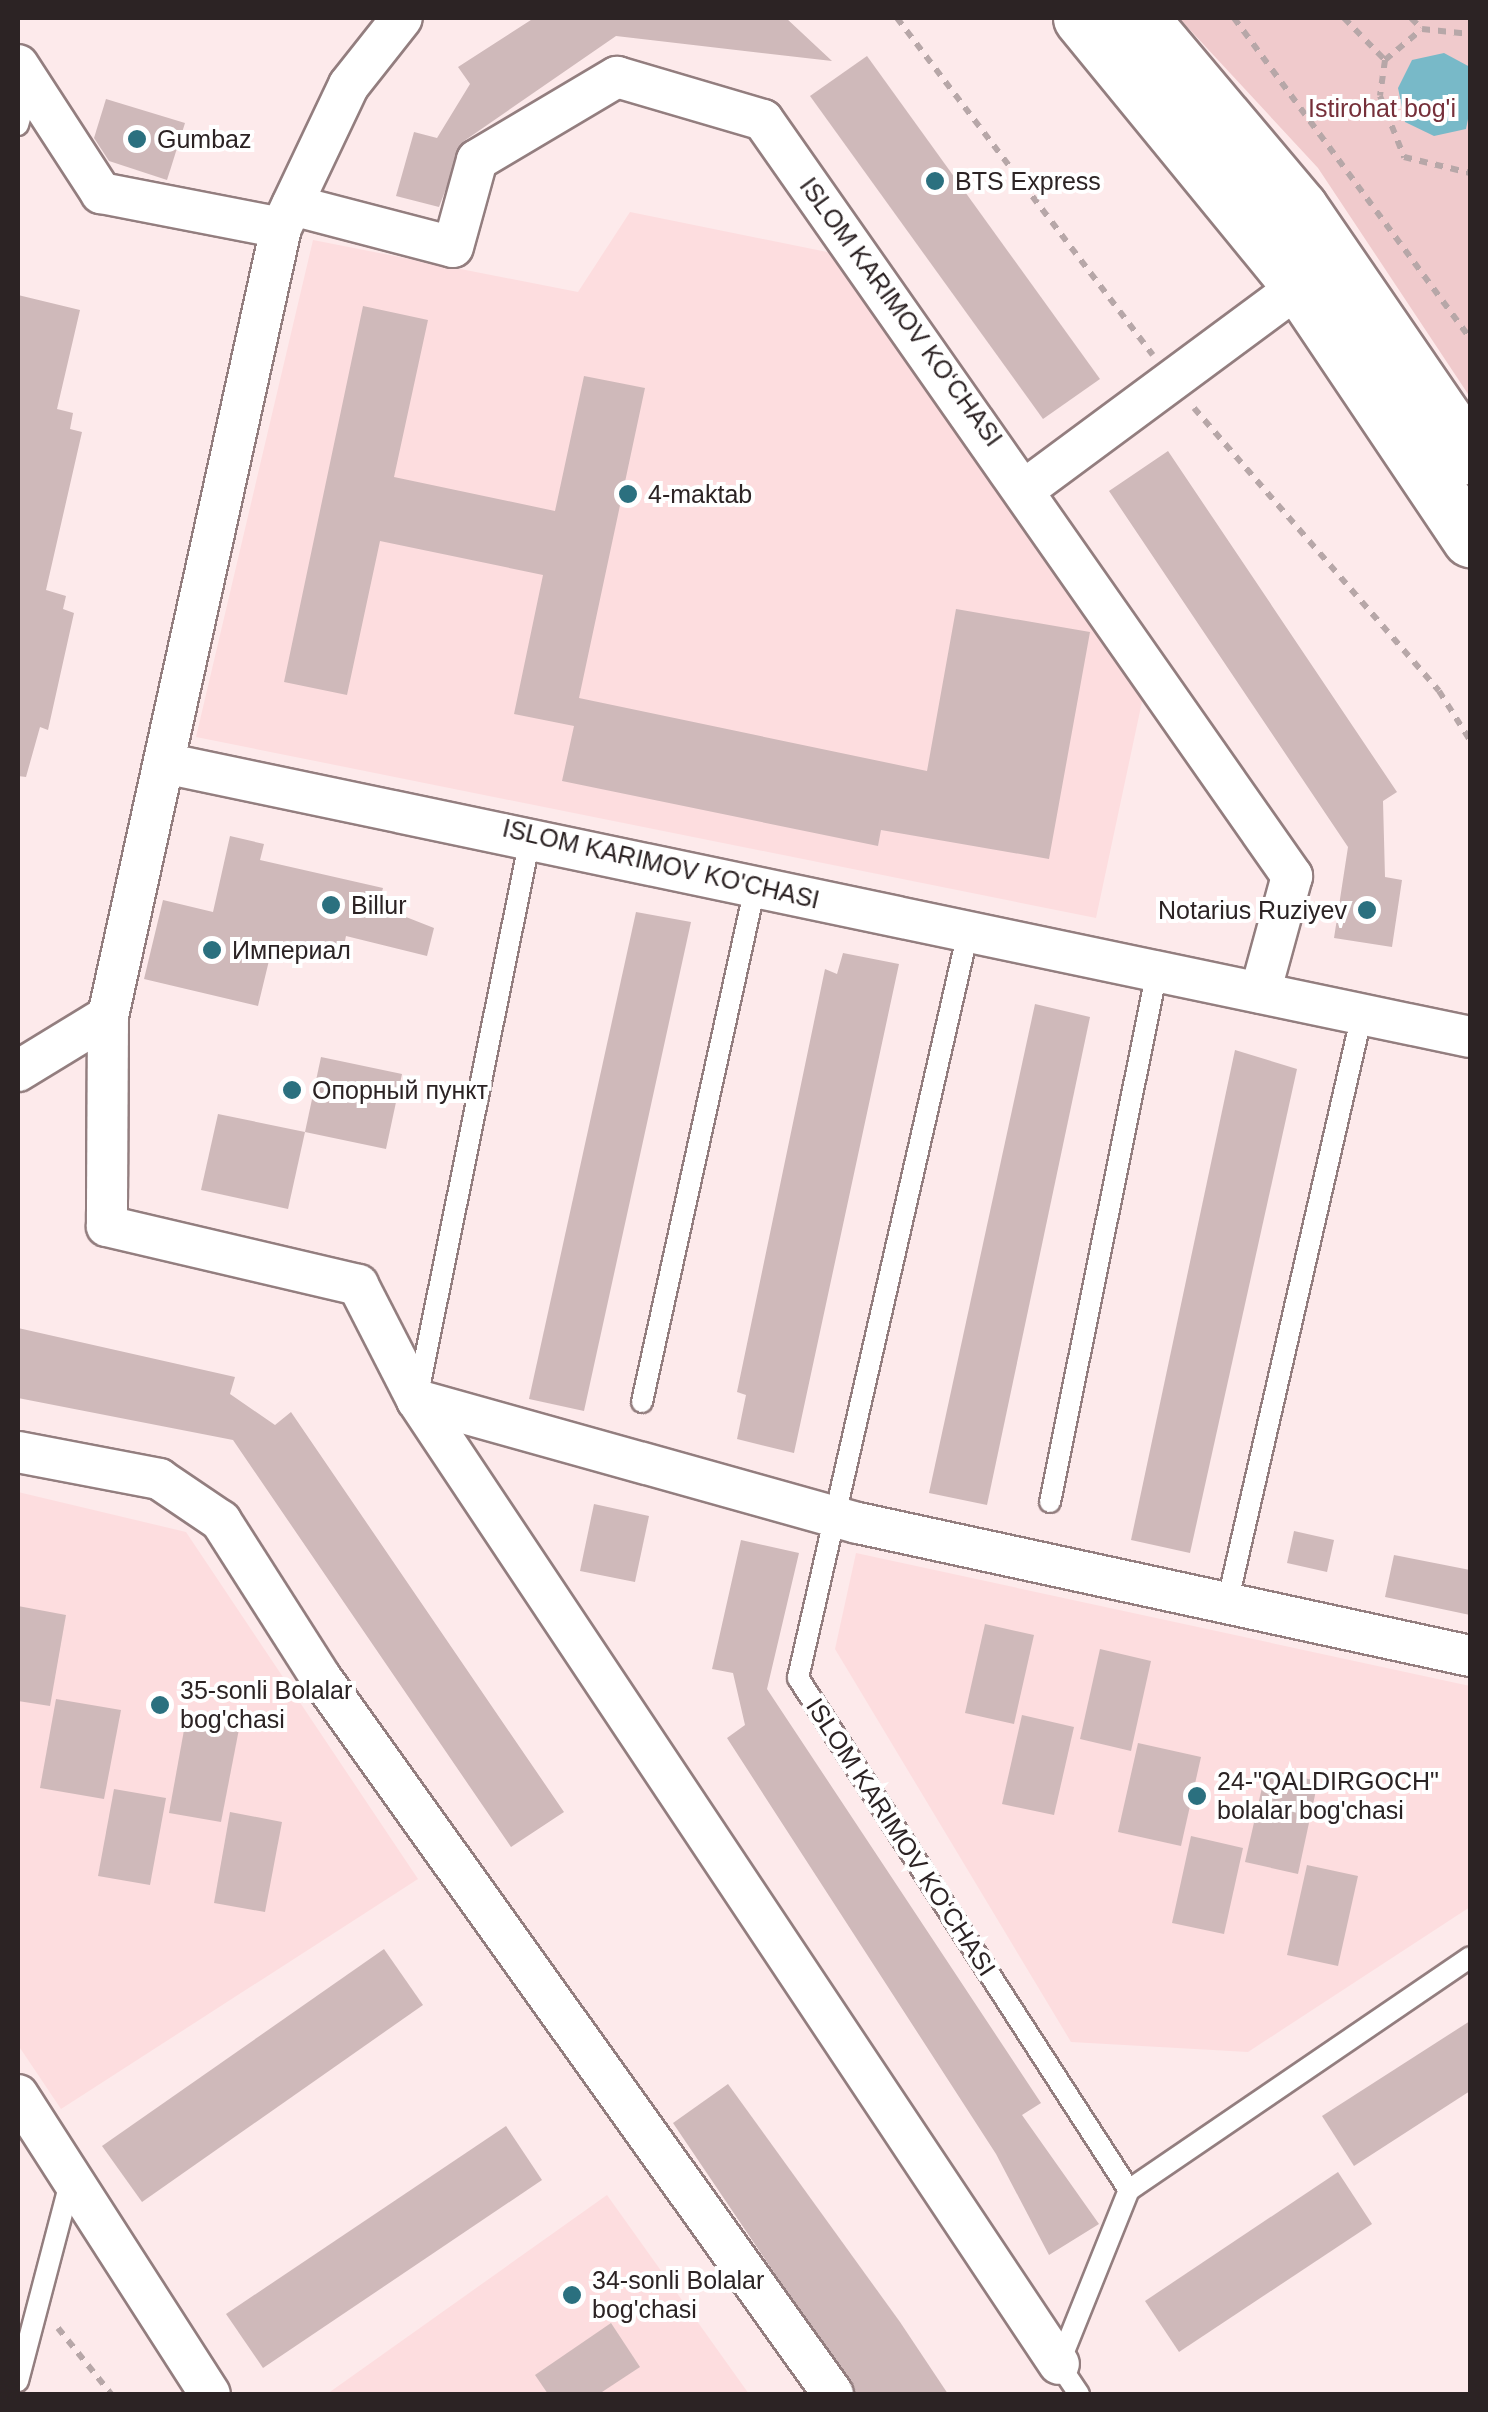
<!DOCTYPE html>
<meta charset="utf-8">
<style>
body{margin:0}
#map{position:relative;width:1488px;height:2412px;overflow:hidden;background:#fdeaeb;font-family:Helvetica,sans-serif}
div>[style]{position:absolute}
.built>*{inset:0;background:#fddddf}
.green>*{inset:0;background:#f0cacc}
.water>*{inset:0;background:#78b9c8}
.building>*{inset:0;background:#cfb9ba}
.path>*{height:6px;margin-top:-3px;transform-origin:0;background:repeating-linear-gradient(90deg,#b7a7a8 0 8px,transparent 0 16px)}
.roads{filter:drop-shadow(2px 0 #937e7f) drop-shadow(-2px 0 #937e7f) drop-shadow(0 2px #937e7f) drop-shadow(0 -2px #937e7f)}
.service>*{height:20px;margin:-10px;padding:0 10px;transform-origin:10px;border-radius:10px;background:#fff}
.minor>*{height:40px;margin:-20px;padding:0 20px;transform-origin:20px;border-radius:20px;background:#fff}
.secondary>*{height:55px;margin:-27.5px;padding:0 27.5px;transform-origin:27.5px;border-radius:27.5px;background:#fff}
.dots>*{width:28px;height:28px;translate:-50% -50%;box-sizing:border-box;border:5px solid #fff;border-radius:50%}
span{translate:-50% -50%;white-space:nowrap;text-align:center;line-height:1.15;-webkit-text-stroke:8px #fff;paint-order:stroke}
.park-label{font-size:25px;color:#76303a}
.poi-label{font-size:25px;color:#2c2324}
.left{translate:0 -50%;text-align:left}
.right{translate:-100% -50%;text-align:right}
.street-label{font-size:25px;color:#2c2324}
.frame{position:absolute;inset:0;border:20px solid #2c2324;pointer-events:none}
</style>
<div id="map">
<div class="built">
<div style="clip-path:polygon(630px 212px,837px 254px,1143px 697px,1096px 918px,196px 737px,313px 240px,578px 292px)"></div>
<div style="clip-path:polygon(18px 1492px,186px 1532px,418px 1879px,61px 2109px,18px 2045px)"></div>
<div style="clip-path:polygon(856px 1553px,1470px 1686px,1470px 1907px,1248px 2052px,1071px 2042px,835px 1649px)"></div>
<div style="clip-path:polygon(607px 2195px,749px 2394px,327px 2394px)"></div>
</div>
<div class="green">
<div style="clip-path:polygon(1179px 18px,1470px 18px,1470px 397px,1318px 168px)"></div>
</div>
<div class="water">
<div style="clip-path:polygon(1444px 53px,1470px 67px,1470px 109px,1466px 129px,1434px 136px,1405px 122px,1398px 88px,1412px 60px)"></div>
</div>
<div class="building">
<div style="clip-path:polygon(534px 18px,786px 18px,832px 61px,616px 36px,464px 141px,439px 207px,396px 196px,414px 132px,437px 138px,470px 84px,458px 67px)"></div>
<div style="clip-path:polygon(867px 56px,1100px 379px,1043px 419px,810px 96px)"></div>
<div style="clip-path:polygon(106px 99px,185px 123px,167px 180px,109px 161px,94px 138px)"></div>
<div style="clip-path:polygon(18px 295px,80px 310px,57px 409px,73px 413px,70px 429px,82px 432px,46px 590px,66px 596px,63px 609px,74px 613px,48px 730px,40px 727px,26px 777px,18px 776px)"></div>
<div style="clip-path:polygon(363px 306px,428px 320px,394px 477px,555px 511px,584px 376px,645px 388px,579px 698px,927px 771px,956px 609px,1090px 632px,1049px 859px,881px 830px,878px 846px,562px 781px,574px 726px,514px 714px,543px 575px,380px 541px,347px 695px,284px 682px)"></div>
<div style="clip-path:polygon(1168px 451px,1397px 792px,1383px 801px,1385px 877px,1402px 880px,1392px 947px,1334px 938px,1348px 847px,1109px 491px)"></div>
<div style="clip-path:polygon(230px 836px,264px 844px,260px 860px,383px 888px,378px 906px,434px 928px,427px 956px,346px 936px,341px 960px,273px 944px,258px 1006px,144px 979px,163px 900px,213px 912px)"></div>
<div style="clip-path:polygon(636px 912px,691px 922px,584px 1411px,529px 1399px)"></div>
<div style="clip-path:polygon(843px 953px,899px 964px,794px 1453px,737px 1439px,746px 1395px,737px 1392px,825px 969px,837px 974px)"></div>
<div style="clip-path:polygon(1035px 1004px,1090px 1017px,987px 1505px,929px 1493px)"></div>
<div style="clip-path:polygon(1235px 1050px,1297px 1069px,1190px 1553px,1131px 1540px)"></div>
<div style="clip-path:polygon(321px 1057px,402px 1074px,386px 1149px,305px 1132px)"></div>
<div style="clip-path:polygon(218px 1114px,305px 1132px,288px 1209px,201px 1190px)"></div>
<div style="clip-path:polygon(18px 1328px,235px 1377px,230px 1394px,275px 1425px,291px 1412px,564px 1812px,511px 1847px,233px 1440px,18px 1398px)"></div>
<div style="clip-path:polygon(594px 1504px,649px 1516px,635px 1582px,580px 1571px)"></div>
<div style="clip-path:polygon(1294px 1531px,1334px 1540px,1327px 1572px,1287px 1563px)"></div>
<div style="clip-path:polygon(741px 1540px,799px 1553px,767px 1689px,1041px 2103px,1022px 2115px,1099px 2224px,1049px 2255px,996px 2154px,727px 1738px,745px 1725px,733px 1673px,712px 1669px)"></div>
<div style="clip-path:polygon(1394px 1555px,1470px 1570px,1470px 1615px,1385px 1597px)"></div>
<div style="clip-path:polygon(18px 1606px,66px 1615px,50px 1706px,18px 1701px)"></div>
<div style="clip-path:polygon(985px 1624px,1034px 1635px,1014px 1724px,965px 1713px)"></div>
<div style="clip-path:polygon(1100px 1649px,1151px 1661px,1131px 1751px,1080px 1739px)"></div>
<div style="clip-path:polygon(56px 1699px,121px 1710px,104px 1799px,40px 1788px)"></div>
<div style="clip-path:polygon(1022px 1715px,1074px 1727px,1054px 1815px,1002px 1804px)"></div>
<div style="clip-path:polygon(186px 1719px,239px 1729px,221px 1822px,169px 1813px)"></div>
<div style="clip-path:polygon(1138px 1743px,1201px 1757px,1181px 1846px,1118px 1832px)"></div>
<div style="clip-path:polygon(1266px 1770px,1318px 1781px,1298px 1874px,1245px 1862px)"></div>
<div style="clip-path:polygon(114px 1789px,166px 1798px,150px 1885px,98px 1876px)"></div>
<div style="clip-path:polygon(230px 1812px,282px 1822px,265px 1912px,214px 1903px)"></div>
<div style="clip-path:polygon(1191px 1836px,1243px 1848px,1224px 1934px,1172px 1923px)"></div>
<div style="clip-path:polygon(1307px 1865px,1358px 1876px,1338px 1966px,1287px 1955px)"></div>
<div style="clip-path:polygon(384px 1949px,423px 2005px,142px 2202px,102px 2146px)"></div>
<div style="clip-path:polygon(1470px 2021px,1470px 2091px,1354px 2166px,1322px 2116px)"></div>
<div style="clip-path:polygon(728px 2084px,900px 2322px,948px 2394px,856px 2394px,673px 2123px)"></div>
<div style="clip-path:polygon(506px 2126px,542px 2180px,263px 2368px,226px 2314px)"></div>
<div style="clip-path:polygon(1338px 2172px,1372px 2224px,1179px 2352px,1145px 2301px)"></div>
<div style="clip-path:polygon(611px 2323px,640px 2367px,599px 2394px,548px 2394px,535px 2375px)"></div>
</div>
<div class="path">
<div style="left:897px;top:18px;width:423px;rotate:52.8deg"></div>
<div style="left:1234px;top:18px;width:398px;rotate:53.6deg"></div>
<div style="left:1344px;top:18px;width:59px;rotate:45.7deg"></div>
<div style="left:1385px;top:60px;width:36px;rotate:98deg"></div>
<div style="left:1380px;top:96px;width:66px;rotate:68.5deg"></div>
<div style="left:1404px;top:157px;width:68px;rotate:13.6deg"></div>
<div style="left:1411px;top:18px;width:16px;rotate:45deg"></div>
<div style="left:1422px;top:29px;width:48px;rotate:5.9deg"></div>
<div style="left:1385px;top:60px;width:48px;rotate:-40deg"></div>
<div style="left:1194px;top:408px;width:374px;rotate:49.1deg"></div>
<div style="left:1439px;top:691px;width:58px;rotate:57.7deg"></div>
<div style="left:58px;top:2328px;width:85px;rotate:51.2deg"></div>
</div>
<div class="roads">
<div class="service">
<div style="left:18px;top:125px;width:43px;rotate:-73.7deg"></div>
<div style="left:968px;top:932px;width:765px;rotate:102.84deg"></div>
<div style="left:798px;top:1678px;width:610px;rotate:57.12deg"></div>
<div style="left:1129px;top:2190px;width:413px;rotate:-34.3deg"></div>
<div style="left:418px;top:1393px;width:570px;rotate:-78.57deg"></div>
<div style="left:642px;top:1402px;width:527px;rotate:-77.62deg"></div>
<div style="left:1050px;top:1502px;width:542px;rotate:-78.61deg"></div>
<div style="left:1227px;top:1604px;width:605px;rotate:-77.11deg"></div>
<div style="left:18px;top:2381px;width:209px;rotate:-75.3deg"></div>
<div style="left:1079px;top:2394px;width:36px;rotate:-124deg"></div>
<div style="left:1059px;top:2364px;width:188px;rotate:-68.1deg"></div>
</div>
<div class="minor">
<div style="left:18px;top:65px;width:153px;rotate:57deg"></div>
<div style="left:101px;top:193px;width:183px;rotate:11deg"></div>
<div style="left:281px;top:228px;width:158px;rotate:-64.6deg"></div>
<div style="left:349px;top:85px;width:85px;rotate:-51.7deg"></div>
<div style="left:292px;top:205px;width:166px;rotate:14.6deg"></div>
<div style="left:453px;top:247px;width:90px;rotate:-74.6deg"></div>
<div style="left:477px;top:160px;width:163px;rotate:-30.7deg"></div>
<div style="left:617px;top:77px;width:152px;rotate:16.4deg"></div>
<div style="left:763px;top:120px;width:923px;rotate:55.02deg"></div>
<div style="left:1292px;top:876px;width:121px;rotate:105.3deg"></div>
<div style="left:1028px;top:487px;width:338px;rotate:-36.5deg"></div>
<div style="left:164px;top:763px;width:1334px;rotate:11.85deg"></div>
<div style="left:108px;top:1016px;width:210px;rotate:90.3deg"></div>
<div style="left:107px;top:1226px;width:258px;rotate:13.2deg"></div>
<div style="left:358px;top:1285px;width:129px;rotate:62.8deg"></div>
<div style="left:417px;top:1400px;width:1158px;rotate:56.34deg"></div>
<div style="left:18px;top:1071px;width:105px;rotate:-31.4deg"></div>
<div style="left:108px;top:1016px;width:807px;rotate:-77.62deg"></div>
<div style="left:417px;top:1400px;width:458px;rotate:15.6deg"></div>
<div style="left:858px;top:1523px;width:626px;rotate:12.26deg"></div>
<div style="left:18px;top:1452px;width:144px;rotate:10.8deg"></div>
<div style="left:159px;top:1479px;width:75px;rotate:34.1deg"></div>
<div style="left:221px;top:1521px;width:186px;rotate:57.5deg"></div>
<div style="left:321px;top:1678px;width:880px;rotate:54.43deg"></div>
<div style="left:18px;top:2095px;width:355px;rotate:57.3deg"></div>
</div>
<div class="secondary">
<div style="left:1081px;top:18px;width:346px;rotate:50.7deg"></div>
<div style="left:1300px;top:286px;width:305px;rotate:56.1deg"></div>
<div style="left:1140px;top:18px;width:248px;rotate:49.9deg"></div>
<div style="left:1300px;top:208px;width:301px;rotate:55.6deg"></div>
</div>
</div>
<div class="dots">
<div style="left:137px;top:139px;background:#2b707f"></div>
<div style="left:935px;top:181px;background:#2b707f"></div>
<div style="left:628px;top:494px;background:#2b707f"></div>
<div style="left:331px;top:905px;background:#2b707f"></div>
<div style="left:1367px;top:910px;background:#2b707f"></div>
<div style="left:212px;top:950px;background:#2b707f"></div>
<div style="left:292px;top:1090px;background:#2b707f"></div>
<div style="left:160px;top:1705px;background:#2b707f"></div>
<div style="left:1197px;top:1796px;background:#2b707f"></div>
<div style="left:572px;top:2295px;background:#2b707f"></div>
</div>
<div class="park-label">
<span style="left:1382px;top:108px">Istirohat bog'i</span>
</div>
<div class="poi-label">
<span class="left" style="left:157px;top:139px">Gumbaz</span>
<span class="left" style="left:955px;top:181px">BTS Express</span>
<span class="left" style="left:648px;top:494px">4-maktab</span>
<span class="left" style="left:351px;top:905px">Billur</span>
<span class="right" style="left:1347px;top:910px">Notarius Ruziyev</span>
<span class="left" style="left:232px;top:950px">Империал</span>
<span class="left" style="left:312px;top:1090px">Опорный пункт</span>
<span class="left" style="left:180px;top:1705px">35-sonli Bolalar<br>bog'chasi</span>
<span class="left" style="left:1217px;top:1796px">24-"QALDIRGOCH"<br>bolalar bog'chasi</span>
<span class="left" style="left:592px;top:2295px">34-sonli Bolalar<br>bog'chasi</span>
</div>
<div class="street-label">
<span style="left:901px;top:312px;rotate:54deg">ISLOM KARIMOV KO‘CHASI</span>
<span style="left:661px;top:864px;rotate:13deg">ISLOM KARIMOV KO'CHASI</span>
<span style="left:901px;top:1837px;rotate:57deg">ISLOM KARIMOV KO‘CHASI</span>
</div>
<div class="frame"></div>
</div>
